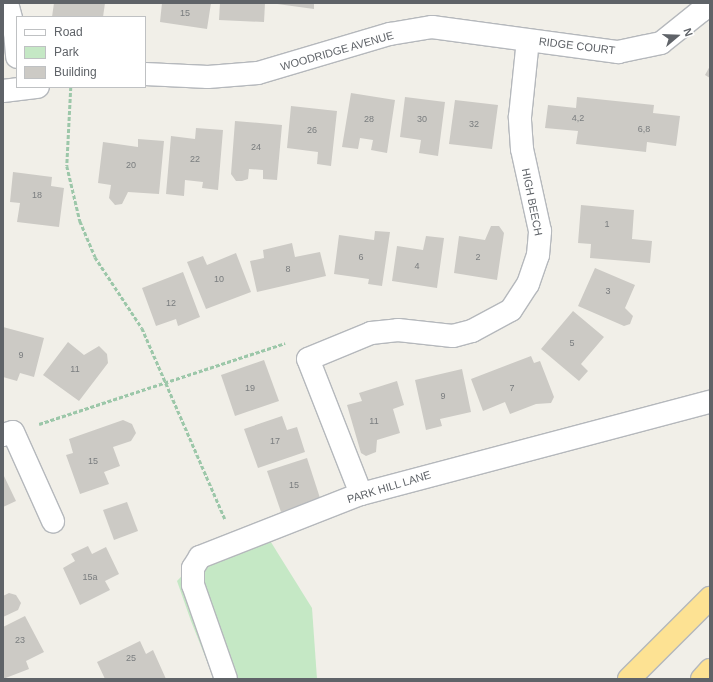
<!DOCTYPE html>
<style>
body{margin:0}
#map{position:relative;width:713px;height:682px;overflow:hidden;background:#f1efe8;font-family:Helvetica,sans-serif}
div>[style]{position:absolute}
.green>*{inset:0;background:#c5e8c5}
.building>*{inset:0;background:#cccac5}
.path>*{height:2.5px;margin-top:-1.25px;transform-origin:0;background:repeating-linear-gradient(90deg,#9cc7a9 0 4px,transparent 0 6px)}
.roads{filter:drop-shadow(1px 0 #b5b8bc) drop-shadow(-1px 0 #b5b8bc) drop-shadow(0 1px #b5b8bc) drop-shadow(0 -1px #b5b8bc)}
.street>*{height:22px;margin:-11px;padding:0 11px;transform-origin:11px;border-radius:11px;background:#fff}
.highway>*{height:22px;margin:-11px;padding:0 11px;transform-origin:11px;border-radius:11px;background:#fde293}
span{translate:-50% -50%;white-space:nowrap;text-align:center;line-height:1.15;-webkit-text-stroke:3px #fff;paint-order:stroke}
.number-label{font-size:9px;color:#7a7d7f}
.number-label span{-webkit-text-stroke-width:0}
.street-label{font-size:11px;color:#5f6368}
.frame{position:absolute;inset:0;border:4px solid #5f6368;pointer-events:none}
.legend{position:absolute;left:16px;top:16px;width:130px;height:72px;box-sizing:border-box;background:#fff;border:1px solid #bfc1c3;margin:0;padding:5px 7px;list-style:none;font-size:12px;color:#5f6368}
.legend li{display:flex;align-items:center;gap:8px;height:20px}
.legend b{width:20px;border:1px solid #bfc1c3}
.north{position:absolute;left:657px;top:16px;width:40px;height:40px;-webkit-text-stroke:3px #fff;paint-order:stroke;rotate:71deg;font-size:11px;font-weight:700;line-height:16px;text-align:center;color:#5f6368}
.north::after{content:'';display:block;margin:auto;width:14px;height:18px;background:#5f6368;clip-path:polygon(50% 0,100% 100%,50% 72%,0 100%)}
</style>
<div id="map">
<div class="green">
<div style="clip-path:polygon(264px 531px,312px 608px,317px 679px,214px 679px,191px 621px,177px 581px,200px 557px)"></div>
</div>
<div class="building">
<div style="clip-path:polygon(54px 3px,105px 3px,103px 17px,52px 17px)"></div>
<div style="clip-path:polygon(162px 3px,211px 3px,207px 29px,160px 22px)"></div>
<div style="clip-path:polygon(220px 3px,265px 3px,264px 22px,219px 20px)"></div>
<div style="clip-path:polygon(270px 3px,314px 3px,314px 9px)"></div>
<div style="clip-path:polygon(710px 66px,710px 78px,705px 75px)"></div>
<div style="clip-path:polygon(351px 93px,395px 100px,387px 153px,371px 150px,373px 140px,360px 138px,358px 149px,342px 147px)"></div>
<div style="clip-path:polygon(405px 97px,445px 102px,438px 156px,419px 153px,421px 140px,400px 137px)"></div>
<div style="clip-path:polygon(577px 97px,654px 105px,653px 113px,680px 116px,676px 146px,647px 142px,646px 152px,576px 144px,578px 131px,545px 128px,548px 105px,576px 108px)"></div>
<div style="clip-path:polygon(455px 100px,498px 105px,492px 149px,449px 144px)"></div>
<div style="clip-path:polygon(291px 106px,337px 111px,331px 166px,317px 164px,318px 152px,287px 148px)"></div>
<div style="clip-path:polygon(235px 121px,282px 125px,277px 180px,263px 179px,263px 170px,249px 169px,248px 179px,242px 181px,236px 181px,231px 174px)"></div>
<div style="clip-path:polygon(196px 128px,223px 130px,218px 190px,202px 188px,203px 182px,185px 180px,184px 196px,166px 194px,171px 136px,195px 139px)"></div>
<div style="clip-path:polygon(138px 139px,164px 141px,159px 194px,128px 192px,122px 204px,115px 205px,109px 198px,111px 185px,98px 183px,103px 142px,138px 147px)"></div>
<div style="clip-path:polygon(13px 172px,52px 177px,51px 186px,64px 188px,59px 227px,17px 222px,20px 203px,10px 202px)"></div>
<div style="clip-path:polygon(581px 205px,634px 210px,632px 239px,652px 241px,650px 263px,590px 258px,591px 244px,578px 243px)"></div>
<div style="clip-path:polygon(491px 226px,499px 226px,504px 233px,497px 280px,454px 273px,459px 236px,485px 240px)"></div>
<div style="clip-path:polygon(375px 231px,390px 232px,382px 286px,368px 284px,369px 279px,334px 274px,339px 235px,374px 240px)"></div>
<div style="clip-path:polygon(426px 236px,444px 238px,437px 288px,392px 281px,397px 246px,423px 250px)"></div>
<div style="clip-path:polygon(292px 243px,295px 257px,320px 252px,326px 276px,257px 292px,250px 261px,264px 258px,263px 250px)"></div>
<div style="clip-path:polygon(236px 253px,251px 292px,206px 309px,187px 262px,203px 256px,207px 265px)"></div>
<div style="clip-path:polygon(595px 268px,635px 285px,625px 308px,633px 316px,630px 324px,624px 326px,578px 306px)"></div>
<div style="clip-path:polygon(183px 272px,200px 317px,178px 326px,176px 319px,156px 326px,142px 288px)"></div>
<div style="clip-path:polygon(573px 311px,604px 337px,581px 364px,588px 371px,579px 381px,541px 349px)"></div>
<div style="clip-path:polygon(3px 327px,44px 338px,34px 377px,20px 373px,17px 381px,3px 377px)"></div>
<div style="clip-path:polygon(68px 342px,84px 355px,99px 346px,107px 354px,108px 363px,79px 401px,43px 375px)"></div>
<div style="clip-path:polygon(531px 356px,534px 363px,540px 361px,554px 397px,551px 403px,536px 404px,510px 414px,505px 402px,483px 411px,471px 379px)"></div>
<div style="clip-path:polygon(264px 360px,279px 401px,235px 416px,221px 375px)"></div>
<div style="clip-path:polygon(462px 369px,471px 412px,440px 419px,442px 426px,426px 430px,415px 380px)"></div>
<div style="clip-path:polygon(397px 381px,404px 405px,393px 409px,400px 433px,377px 440px,376px 452px,366px 456px,361px 453px,347px 405px,362px 401px,359px 393px)"></div>
<div style="clip-path:polygon(282px 416px,287px 430px,297px 427px,305px 452px,258px 468px,244px 429px)"></div>
<div style="clip-path:polygon(123px 420px,132px 424px,136px 433px,131px 441px,113px 447px,120px 466px,104px 472px,109px 484px,80px 494px,66px 455px,73px 453px,69px 439px)"></div>
<div style="clip-path:polygon(307px 458px,320px 498px,281px 512px,267px 471px)"></div>
<div style="clip-path:polygon(3px 474px,16px 501px,3px 507px)"></div>
<div style="clip-path:polygon(127px 502px,138px 531px,114px 540px,103px 510px)"></div>
<div style="clip-path:polygon(88px 546px,92px 554px,106px 547px,119px 574px,105px 581px,110px 590px,80px 605px,63px 568px,75px 561px,71px 554px)"></div>
<div style="clip-path:polygon(9px 593px,16px 595px,21px 603px,18px 610px,3px 617px,3px 596px)"></div>
<div style="clip-path:polygon(25px 616px,44px 652px,26px 661px,29px 669px,3px 679px,3px 627px)"></div>
<div style="clip-path:polygon(140px 641px,146px 654px,153px 650px,166px 679px,105px 679px,97px 662px)"></div>
</div>
<div class="path">
<div style="left:71px;top:87px;width:79px;rotate:92.9deg"></div>
<div style="left:67px;top:166px;width:57px;rotate:76.7deg"></div>
<div style="left:80px;top:221px;width:39px;rotate:67deg"></div>
<div style="left:95px;top:257px;width:85px;rotate:56.5deg"></div>
<div style="left:142px;top:328px;width:208px;rotate:66.5deg"></div>
<div style="left:39px;top:424px;width:259px;rotate:-18.2deg"></div>
</div>
<div class="roads">
<div class="street">
<div style="left:7px;top:3px;width:30px;rotate:75deg"></div>
<div style="left:15px;top:32px;width:25px;rotate:85deg"></div>
<div style="left:145px;top:74px;width:63px;rotate:2.7deg"></div>
<div style="left:208px;top:77px;width:50px;rotate:-4.6deg"></div>
<div style="left:258px;top:73px;width:138px;rotate:-16.5deg"></div>
<div style="left:390px;top:34px;width:43px;rotate:-9.5deg"></div>
<div style="left:432px;top:27px;width:188px;rotate:7.7deg"></div>
<div style="left:618px;top:52px;width:44px;rotate:-11.8deg"></div>
<div style="left:661px;top:43px;width:51px;rotate:-38.7deg"></div>
<div style="left:701px;top:11px;width:9px;rotate:-63deg"></div>
<div style="left:3px;top:91px;width:35px;rotate:-7deg"></div>
<div style="left:3px;top:435px;width:10px;rotate:-17deg"></div>
<div style="left:13px;top:432px;width:98px;rotate:65.8deg"></div>
<div style="left:361px;top:494px;width:145px;rotate:-111.4deg"></div>
<div style="left:308px;top:359px;width:68px;rotate:-22.4deg"></div>
<div style="left:371px;top:333px;width:27px;rotate:-6deg"></div>
<div style="left:398px;top:330px;width:55px;rotate:6.2deg"></div>
<div style="left:453px;top:336px;width:20px;rotate:-15deg"></div>
<div style="left:472px;top:331px;width:44px;rotate:-28.3deg"></div>
<div style="left:511px;top:310px;width:31px;rotate:-57deg"></div>
<div style="left:528px;top:284px;width:31px;rotate:-71deg"></div>
<div style="left:538px;top:255px;width:24px;rotate:-85deg"></div>
<div style="left:540px;top:231px;width:84px;rotate:-102.4deg"></div>
<div style="left:522px;top:149px;width:32px;rotate:-94deg"></div>
<div style="left:520px;top:117px;width:77px;rotate:-84.1deg"></div>
<div style="left:226px;top:679px;width:100px;rotate:-109.3deg"></div>
<div style="left:193px;top:585px;width:17px;rotate:-90deg"></div>
<div style="left:193px;top:568px;width:13px;rotate:-58deg"></div>
<div style="left:200px;top:557px;width:173px;rotate:-21.4deg"></div>
<div style="left:361px;top:494px;width:361px;rotate:-14.8deg"></div>
</div>
<div class="highway">
<div style="left:629px;top:679px;width:115px;rotate:-45deg"></div>
<div style="left:702px;top:679px;width:12px;rotate:-48deg"></div>
</div>
</div>
<div class="number-label">
<span style="left:185px;top:13px">15</span>
<span style="left:578px;top:118px">4,2</span>
<span style="left:369px;top:119px">28</span>
<span style="left:422px;top:119px">30</span>
<span style="left:474px;top:124px">32</span>
<span style="left:644px;top:129px">6,8</span>
<span style="left:312px;top:130px">26</span>
<span style="left:256px;top:147px">24</span>
<span style="left:195px;top:159px">22</span>
<span style="left:131px;top:165px">20</span>
<span style="left:37px;top:195px">18</span>
<span style="left:607px;top:224px">1</span>
<span style="left:361px;top:257px">6</span>
<span style="left:478px;top:257px">2</span>
<span style="left:417px;top:266px">4</span>
<span style="left:288px;top:269px">8</span>
<span style="left:219px;top:279px">10</span>
<span style="left:608px;top:291px">3</span>
<span style="left:171px;top:303px">12</span>
<span style="left:572px;top:343px">5</span>
<span style="left:21px;top:355px">9</span>
<span style="left:75px;top:369px">11</span>
<span style="left:250px;top:388px">19</span>
<span style="left:512px;top:388px">7</span>
<span style="left:443px;top:396px">9</span>
<span style="left:374px;top:421px">11</span>
<span style="left:275px;top:441px">17</span>
<span style="left:93px;top:461px">15</span>
<span style="left:294px;top:485px">15</span>
<span style="left:90px;top:577px">15a</span>
<span style="left:20px;top:640px">23</span>
<span style="left:131px;top:658px">25</span>
</div>
<div class="street-label">
<span style="left:577px;top:46px;rotate:7deg">RIDGE COURT</span>
<span style="left:337px;top:51px;rotate:-16deg">WOODRIDGE AVENUE</span>
<span style="left:532px;top:202px;rotate:79deg">HIGH BEECH</span>
<span style="left:389px;top:487px;rotate:-17deg">PARK HILL LANE</span>
</div>
<div class="frame"></div>
<ul class="legend">
<li><b style="height:5px;background:#fff"></b>Road</li>
<li><b style="height:11px;background:#c5e8c5"></b>Park</li>
<li><b style="height:11px;background:#cccac5"></b>Building</li>
</ul>
<div class="north">N</div>
</div>
